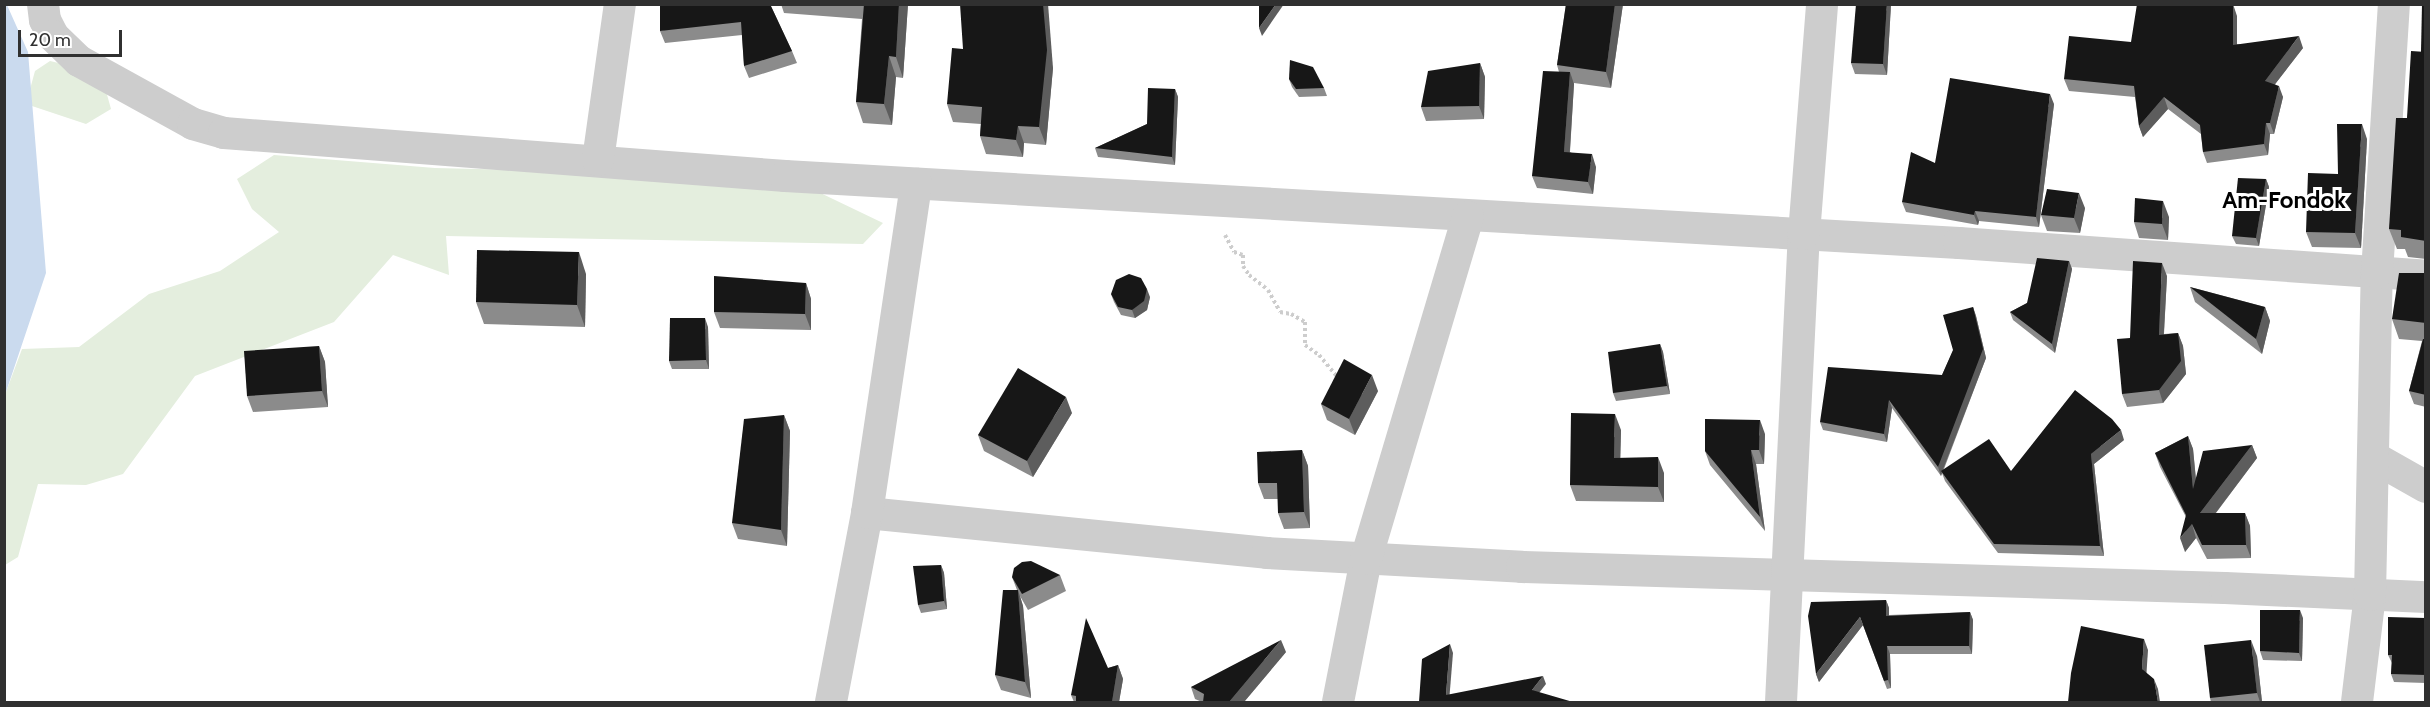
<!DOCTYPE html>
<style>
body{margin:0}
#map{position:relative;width:2430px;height:707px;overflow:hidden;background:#fff;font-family:Cabin,sans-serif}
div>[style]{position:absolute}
.green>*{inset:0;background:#e4eede}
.water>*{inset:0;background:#cadaee}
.path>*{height:4px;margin-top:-2px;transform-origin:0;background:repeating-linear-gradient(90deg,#cdcdcd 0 3px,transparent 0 6px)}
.street>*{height:32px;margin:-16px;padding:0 16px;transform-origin:16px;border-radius:16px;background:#cdcdcd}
.wall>*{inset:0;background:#8b8b8b}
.shaded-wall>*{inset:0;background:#5d5d5d}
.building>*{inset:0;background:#171717}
span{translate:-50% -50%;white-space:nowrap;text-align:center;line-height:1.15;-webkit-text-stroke:6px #fff;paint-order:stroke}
.neighbourhood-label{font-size:24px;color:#000;font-weight:700}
.frame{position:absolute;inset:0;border:6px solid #303030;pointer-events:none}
.scale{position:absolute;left:18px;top:30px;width:104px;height:27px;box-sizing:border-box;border:3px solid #303030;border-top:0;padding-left:8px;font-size:18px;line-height:21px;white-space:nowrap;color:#303030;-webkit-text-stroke:4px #fff;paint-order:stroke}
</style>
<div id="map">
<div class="green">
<div style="clip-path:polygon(50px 61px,101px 73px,111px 109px,86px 124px,26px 104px,35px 71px)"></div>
<div style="clip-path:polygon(274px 155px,435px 168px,785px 176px,883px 223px,863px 244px,446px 236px,449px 275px,393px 255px,334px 322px,195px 376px,123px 474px,86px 485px,38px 484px,18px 557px,5px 565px,5px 404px,6px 392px,22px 349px,79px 347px,149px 294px,220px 271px,279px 232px,252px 209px,237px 179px)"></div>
</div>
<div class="water">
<div style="clip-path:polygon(7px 5px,28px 52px,46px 273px,6px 392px,5px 404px,4px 5px)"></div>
</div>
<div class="path">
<div style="left:1225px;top:235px;width:19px;rotate:62deg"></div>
<div style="left:1234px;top:252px;width:9px;rotate:18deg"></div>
<div style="left:1243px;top:255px;width:11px;rotate:90deg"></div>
<div style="left:1243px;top:266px;width:11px;rotate:56deg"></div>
<div style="left:1249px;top:275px;width:24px;rotate:38deg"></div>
<div style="left:1268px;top:290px;width:25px;rotate:61deg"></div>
<div style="left:1280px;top:312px;width:11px;rotate:10deg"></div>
<div style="left:1291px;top:314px;width:16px;rotate:30deg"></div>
<div style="left:1305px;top:322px;width:23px;rotate:90deg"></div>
<div style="left:1305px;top:345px;width:17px;rotate:36deg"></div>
<div style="left:1319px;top:355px;width:31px;rotate:50deg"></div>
</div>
<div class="street">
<div style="left:43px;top:4px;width:16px;rotate:83deg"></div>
<div style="left:45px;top:20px;width:18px;rotate:63deg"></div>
<div style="left:53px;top:36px;width:36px;rotate:44deg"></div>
<div style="left:79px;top:61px;width:130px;rotate:28.9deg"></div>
<div style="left:193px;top:124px;width:32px;rotate:16deg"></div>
<div style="left:224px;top:133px;width:563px;rotate:4.38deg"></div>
<div style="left:785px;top:176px;width:1176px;rotate:3.27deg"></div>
<div style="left:1959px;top:243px;width:468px;rotate:4deg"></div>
<div style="left:598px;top:160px;width:158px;rotate:-82deg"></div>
<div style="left:2373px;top:457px;width:61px;rotate:29.5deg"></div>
<div style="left:867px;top:513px;width:402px;rotate:5.7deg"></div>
<div style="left:1267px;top:553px;width:255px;rotate:3.1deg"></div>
<div style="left:1522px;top:567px;width:703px;rotate:1.71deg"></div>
<div style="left:2225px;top:588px;width:201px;rotate:2.6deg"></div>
<div style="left:831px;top:702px;width:192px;rotate:-79.2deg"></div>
<div style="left:867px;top:513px;width:333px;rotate:-81.5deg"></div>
<div style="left:1338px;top:702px;width:146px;rotate:-78.9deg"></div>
<div style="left:1366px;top:559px;width:357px;rotate:-73.4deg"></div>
<div style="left:1781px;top:702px;width:469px;rotate:-87.2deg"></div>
<div style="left:1804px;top:234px;width:231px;rotate:-85.5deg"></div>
<div style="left:2357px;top:702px;width:108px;rotate:-83.1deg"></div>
<div style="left:2370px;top:595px;width:322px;rotate:-88.8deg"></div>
<div style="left:2377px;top:273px;width:270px;rotate:-86.4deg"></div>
</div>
<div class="wall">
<div style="clip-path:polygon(770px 4px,792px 51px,797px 63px,749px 78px,744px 66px,742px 35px,665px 43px,660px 31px)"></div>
<div style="clip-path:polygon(781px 4px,908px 4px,903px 78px,896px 77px,892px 125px,863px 123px,856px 102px,862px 19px,784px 13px)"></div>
<div style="clip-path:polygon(1566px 4px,1623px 4px,1611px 88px,1574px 83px,1570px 152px,1596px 167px,1593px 194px,1537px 188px,1532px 176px,1559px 72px,1557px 65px)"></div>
<div style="clip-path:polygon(1891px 4px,1887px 75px,1855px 74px,1851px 63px)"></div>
<div style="clip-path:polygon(2426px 4px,2426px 259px,2408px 257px,2405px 249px,2397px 249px,2389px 229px,2407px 118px,2421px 52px)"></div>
<div style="clip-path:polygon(2237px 16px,2237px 44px,2303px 48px,2275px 84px,2283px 97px,2274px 134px,2270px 134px,2268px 155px,2207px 163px,2203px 152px,2201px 134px,2168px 109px,2143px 137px,2139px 126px,2135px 97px,2069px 91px,2064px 79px,2131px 42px)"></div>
<div style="clip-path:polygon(1480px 63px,1485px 77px,1484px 119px,1426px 121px,1421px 107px)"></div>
<div style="clip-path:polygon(1053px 68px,1046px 145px,1024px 143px,1023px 157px,986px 154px,980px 136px,981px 124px,953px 122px,947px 104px)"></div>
<div style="clip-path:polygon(1289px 79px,1324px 88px,1327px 96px,1299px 97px,1292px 87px)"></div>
<div style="clip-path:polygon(1175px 89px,1178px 97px,1175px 165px,1098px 157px,1095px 148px,1147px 124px)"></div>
<div style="clip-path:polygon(2054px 104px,2039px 227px,1979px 221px,1978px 225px,1906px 212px,1902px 202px,1935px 163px)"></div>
<div style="clip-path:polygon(2367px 139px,2361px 248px,2312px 247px,2306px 232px,2338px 174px)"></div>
<div style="clip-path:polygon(2266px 179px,2269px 187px,2259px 246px,2236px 244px,2232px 236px)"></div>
<div style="clip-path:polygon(2085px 208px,2080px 233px,2047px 231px,2041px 215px)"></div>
<div style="clip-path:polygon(2169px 217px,2168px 240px,2139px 238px,2134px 222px)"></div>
<div style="clip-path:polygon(2069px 261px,2072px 269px,2055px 353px,2013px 320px,2010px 312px,2027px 303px)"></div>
<div style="clip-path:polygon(2426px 273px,2426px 407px,2414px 404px,2409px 391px,2422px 341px,2399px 339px,2392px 319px)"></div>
<div style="clip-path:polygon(586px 274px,585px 327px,484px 324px,476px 302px)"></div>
<div style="clip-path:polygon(2167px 276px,2164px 334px,2178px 333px,2183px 346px,2186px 374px,2163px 403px,2127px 407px,2122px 394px,2130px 338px)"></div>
<div style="clip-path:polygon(806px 283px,811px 299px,811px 330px,720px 328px,714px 312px)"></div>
<div style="clip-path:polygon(2190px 287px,2265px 307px,2270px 321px,2262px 354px,2195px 302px)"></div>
<div style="clip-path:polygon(1111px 294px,1150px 297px,1147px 310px,1135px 318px,1121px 315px,1114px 302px)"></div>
<div style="clip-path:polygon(1973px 307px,1976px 316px,1986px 358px,1944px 469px,2011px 471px,2124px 440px,2094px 464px,2104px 556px,1998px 553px,1945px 481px,1942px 473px,1941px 476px,1892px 408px,1887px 442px,1823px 430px,1820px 422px,1942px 375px)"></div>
<div style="clip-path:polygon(708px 327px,709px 369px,672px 369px,669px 361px)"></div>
<div style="clip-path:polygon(1660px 344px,1663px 352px,1670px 394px,1616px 401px,1613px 393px)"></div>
<div style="clip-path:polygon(319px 346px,325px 362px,328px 407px,253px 412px,247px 396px)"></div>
<div style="clip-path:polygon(1378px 391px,1355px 435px,1327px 420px,1321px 404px)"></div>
<div style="clip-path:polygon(1072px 413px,1033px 477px,984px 451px,978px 435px)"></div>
<div style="clip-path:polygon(784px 415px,790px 431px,787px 546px,738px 539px,732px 523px)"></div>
<div style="clip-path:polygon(1621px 430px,1620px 458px,1664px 473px,1664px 502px,1576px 501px,1570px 485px)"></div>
<div style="clip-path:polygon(1765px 434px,1764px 464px,1756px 464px,1765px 531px,1710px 465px,1705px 451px)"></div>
<div style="clip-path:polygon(2188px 436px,2193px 449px,2196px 479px,2252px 445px,2257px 458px,2216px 513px,2245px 513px,2250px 526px,2251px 558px,2207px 559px,2196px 538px,2185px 552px,2186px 517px,2160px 467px,2155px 453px)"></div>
<div style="clip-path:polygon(1302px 450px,1308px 466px,1310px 528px,1284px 529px,1278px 513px,1278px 499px,1264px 499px,1258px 483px)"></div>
<div style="clip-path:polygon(941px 565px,944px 573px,947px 609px,921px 613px,918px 605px)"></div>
<div style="clip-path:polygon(1060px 575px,1066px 591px,1028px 610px,1020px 596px,1023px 606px,1031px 698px,1001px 690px,995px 675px,1017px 590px,1012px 577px)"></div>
<div style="clip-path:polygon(1886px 600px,1889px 608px,1889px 615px,1970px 612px,1973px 620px,1972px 654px,1890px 654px,1891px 688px,1887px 689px,1863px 625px,1819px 682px,1816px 674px)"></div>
<div style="clip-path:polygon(2303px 618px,2302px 661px,2263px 660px,2260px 651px)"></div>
<div style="clip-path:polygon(2426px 618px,2426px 683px,2394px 682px,2391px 674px,2392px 663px,2388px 655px)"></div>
<div style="clip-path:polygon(1286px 652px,1244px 702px,1202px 702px,1195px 699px,1191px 687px)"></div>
<div style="clip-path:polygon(2257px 656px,2262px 702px,2211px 702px,2210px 698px)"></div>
<div style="clip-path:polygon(1118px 665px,1123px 679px,1119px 702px,1074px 702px,1071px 695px,1108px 668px)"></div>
</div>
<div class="shaded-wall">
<div style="clip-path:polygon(899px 4px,908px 4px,903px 78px,896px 57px)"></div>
<div style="clip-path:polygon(1043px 4px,1048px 4px,1053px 68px,1046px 145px,1039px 127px)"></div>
<div style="clip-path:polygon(1276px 4px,1284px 4px,1262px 36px,1259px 28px)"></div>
<div style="clip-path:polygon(1615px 4px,1623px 4px,1611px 88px,1606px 72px)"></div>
<div style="clip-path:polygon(1887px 4px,1891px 4px,1887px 75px,1883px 64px)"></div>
<div style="clip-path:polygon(2233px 4px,2237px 16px,2237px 56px,2233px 45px)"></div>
<div style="clip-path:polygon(2299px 36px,2303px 48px,2269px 92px,2265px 81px)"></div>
<div style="clip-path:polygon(889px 56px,896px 77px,892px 125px,884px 104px)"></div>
<div style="clip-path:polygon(1480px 63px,1485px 77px,1484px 119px,1479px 106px)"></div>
<div style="clip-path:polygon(1570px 72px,1574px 84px,1569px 164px,1564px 152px)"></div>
<div style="clip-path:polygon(2279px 86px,2283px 97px,2274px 134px,2270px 123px)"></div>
<div style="clip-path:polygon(1175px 89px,1178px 97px,1175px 165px,1172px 157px)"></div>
<div style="clip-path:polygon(2050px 94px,2054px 104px,2039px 227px,2036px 217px)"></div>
<div style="clip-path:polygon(2164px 97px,2168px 109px,2143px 137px,2139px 126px)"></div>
<div style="clip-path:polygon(2266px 123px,2270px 134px,2268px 155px,2264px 144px)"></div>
<div style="clip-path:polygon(2362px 124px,2367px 139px,2361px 248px,2355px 233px)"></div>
<div style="clip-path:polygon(1018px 126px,1024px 143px,1023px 157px,1016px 140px)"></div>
<div style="clip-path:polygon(1592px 154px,1596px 167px,1593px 194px,1588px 182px)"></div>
<div style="clip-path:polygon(2266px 179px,2269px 187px,2259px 246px,2256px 238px)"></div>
<div style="clip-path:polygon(2079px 193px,2085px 208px,2080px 233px,2074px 218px)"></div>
<div style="clip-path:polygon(2163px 201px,2169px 217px,2168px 240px,2162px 224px)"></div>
<div style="clip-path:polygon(1975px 211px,1979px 221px,1978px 225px,1974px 215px)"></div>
<div style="clip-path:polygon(579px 252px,586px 274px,585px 327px,577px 305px)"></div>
<div style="clip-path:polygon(2069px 261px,2072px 269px,2055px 353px,2052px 344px)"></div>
<div style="clip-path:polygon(2162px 263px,2167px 276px,2163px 348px,2159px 335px)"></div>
<div style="clip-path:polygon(806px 283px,811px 299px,811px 330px,805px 314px)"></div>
<div style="clip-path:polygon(1147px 289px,1150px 297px,1147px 310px,1135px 318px,1132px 310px)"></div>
<div style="clip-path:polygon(1973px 307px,1976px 316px,1986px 358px,1942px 472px,1941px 471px,1942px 473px,1941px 476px,1938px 467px)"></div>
<div style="clip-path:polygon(2265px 307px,2270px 321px,2262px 354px,2256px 339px)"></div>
<div style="clip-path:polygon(705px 318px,708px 327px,709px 369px,706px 360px)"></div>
<div style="clip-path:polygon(2178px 333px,2183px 346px,2186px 374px,2163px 403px,2159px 390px)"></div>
<div style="clip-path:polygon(1660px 344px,1663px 352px,1670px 394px,1667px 386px)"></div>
<div style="clip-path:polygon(319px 346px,325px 362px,328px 407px,322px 391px)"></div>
<div style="clip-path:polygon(1372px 375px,1378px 391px,1355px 435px,1349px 419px)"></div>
<div style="clip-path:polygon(1066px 397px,1072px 413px,1033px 477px,1027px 461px)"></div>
<div style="clip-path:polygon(1889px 400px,1892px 408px,1887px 442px,1884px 434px)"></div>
<div style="clip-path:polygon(1615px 414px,1621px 430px,1620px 474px,1614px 458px)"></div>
<div style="clip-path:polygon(784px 415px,790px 431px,787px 546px,781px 530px)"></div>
<div style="clip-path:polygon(1760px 420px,1765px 434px,1764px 464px,1759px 450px)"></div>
<div style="clip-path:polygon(2121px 430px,2124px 440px,2094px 464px,2104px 556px,2100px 546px,2091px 454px)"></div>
<div style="clip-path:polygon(2188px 436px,2193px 449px,2198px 502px,2193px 489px)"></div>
<div style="clip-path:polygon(2252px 445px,2257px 458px,2205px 527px,2200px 513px)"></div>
<div style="clip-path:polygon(1302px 450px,1308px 466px,1310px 528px,1304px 512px)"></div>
<div style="clip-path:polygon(1751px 450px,1756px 464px,1765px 531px,1760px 517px)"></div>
<div style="clip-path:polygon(1658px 457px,1664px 473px,1664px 502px,1658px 487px)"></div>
<div style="clip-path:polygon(2245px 513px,2250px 526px,2251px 558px,2246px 545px)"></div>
<div style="clip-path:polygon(2192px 524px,2196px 538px,2185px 552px,2180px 538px)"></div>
<div style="clip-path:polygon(941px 565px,944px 573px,947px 609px,944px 601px)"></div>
<div style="clip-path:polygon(1018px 590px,1023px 606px,1031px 698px,1025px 682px)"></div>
<div style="clip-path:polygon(1886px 600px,1889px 608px,1889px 624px,1886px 616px)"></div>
<div style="clip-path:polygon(2300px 610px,2303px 618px,2302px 661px,2299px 653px)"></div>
<div style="clip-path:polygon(1970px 612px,1973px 620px,1972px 654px,1969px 646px)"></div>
<div style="clip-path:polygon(1860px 617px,1863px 625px,1819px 682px,1816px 674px)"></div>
<div style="clip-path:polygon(2144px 639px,2148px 650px,2146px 680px,2142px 669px)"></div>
<div style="clip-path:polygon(1281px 640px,1286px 652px,1244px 702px,1229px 702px)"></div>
<div style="clip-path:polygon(2251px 640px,2257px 656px,2262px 702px,2260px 702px,2257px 693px)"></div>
<div style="clip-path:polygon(1450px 644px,1453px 653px,1449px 702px,1446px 695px)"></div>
<div style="clip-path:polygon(1887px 646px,1890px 654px,1891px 688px,1888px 680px)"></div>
<div style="clip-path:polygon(1118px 665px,1123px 679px,1119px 702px,1112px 702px)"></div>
<div style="clip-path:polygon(1543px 676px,1546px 684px,1535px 698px,1532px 690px)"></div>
<div style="clip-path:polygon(2154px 679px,2158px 689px,2160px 702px,2158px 702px)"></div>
</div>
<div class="building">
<div style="clip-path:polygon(660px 4px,770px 4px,792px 51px,744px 66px,741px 22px,660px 31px)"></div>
<div style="clip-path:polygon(864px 4px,899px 4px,896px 57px,889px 56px,884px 104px,856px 102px)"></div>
<div style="clip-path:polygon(960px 4px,1043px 4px,1047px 50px,1039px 127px,1018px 126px,1016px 140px,980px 136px,982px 107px,947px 104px,952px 48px,963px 49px)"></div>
<div style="clip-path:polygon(1259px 4px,1276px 4px,1259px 28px)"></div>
<div style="clip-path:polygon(1566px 4px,1615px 4px,1606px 72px,1557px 65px)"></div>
<div style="clip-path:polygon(1856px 4px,1887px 4px,1883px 64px,1851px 63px)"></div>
<div style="clip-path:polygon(2137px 4px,2233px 4px,2233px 45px,2299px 36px,2265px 81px,2279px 86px,2270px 123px,2266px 123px,2264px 144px,2203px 152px,2200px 125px,2164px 97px,2139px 126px,2134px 86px,2064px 79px,2069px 36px,2131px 42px)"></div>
<div style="clip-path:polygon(2422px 4px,2426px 4px,2426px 52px,2421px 52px)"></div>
<div style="clip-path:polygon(2411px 51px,2426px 52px,2426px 241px,2401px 237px,2401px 230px,2389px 229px,2396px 118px,2407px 118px)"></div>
<div style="clip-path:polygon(1290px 60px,1313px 67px,1324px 88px,1296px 89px,1289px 79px)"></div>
<div style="clip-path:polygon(1480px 63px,1479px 106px,1421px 107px,1428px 71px)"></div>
<div style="clip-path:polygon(1543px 71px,1570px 72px,1564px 152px,1592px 154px,1588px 182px,1532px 176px)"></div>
<div style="clip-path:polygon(1950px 78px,2050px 94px,2036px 217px,1975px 211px,1974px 215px,1902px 202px,1911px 152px,1935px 163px)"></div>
<div style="clip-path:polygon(1148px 88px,1175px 89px,1172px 157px,1095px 148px,1147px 124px)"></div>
<div style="clip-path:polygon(2337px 124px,2362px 124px,2355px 233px,2306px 232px,2308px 173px,2338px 174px)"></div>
<div style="clip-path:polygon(2238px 178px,2266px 179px,2256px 238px,2232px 236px)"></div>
<div style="clip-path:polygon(2047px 189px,2079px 193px,2074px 218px,2041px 215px)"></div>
<div style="clip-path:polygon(2135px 198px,2163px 201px,2162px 224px,2134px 222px)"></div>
<div style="clip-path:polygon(477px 250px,579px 252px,577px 305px,476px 302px)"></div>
<div style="clip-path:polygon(2037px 258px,2069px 261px,2052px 344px,2010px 312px,2027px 303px)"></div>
<div style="clip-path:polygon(2133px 261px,2162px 263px,2159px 335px,2178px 333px,2181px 361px,2159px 390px,2122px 394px,2117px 339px,2130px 338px)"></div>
<div style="clip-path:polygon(2399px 273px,2426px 273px,2426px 323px,2392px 319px)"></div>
<div style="clip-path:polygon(1129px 274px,1141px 278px,1147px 289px,1144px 301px,1132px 310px,1118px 307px,1111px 294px,1116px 280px)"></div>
<div style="clip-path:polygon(714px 276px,806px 283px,805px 314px,714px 312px)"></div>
<div style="clip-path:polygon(2190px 287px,2265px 307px,2256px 339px)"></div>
<div style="clip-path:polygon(1973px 307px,1983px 349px,1938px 467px,1889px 400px,1884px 434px,1820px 422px,1828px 367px,1942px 375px,1953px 350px,1943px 315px)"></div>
<div style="clip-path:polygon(670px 318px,705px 318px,706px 360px,669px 361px)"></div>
<div style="clip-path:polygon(2423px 339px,2426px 339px,2426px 395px,2409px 391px)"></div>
<div style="clip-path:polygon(1660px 344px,1667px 386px,1613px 393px,1608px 352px)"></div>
<div style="clip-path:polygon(319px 346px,322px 391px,247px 396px,244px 351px)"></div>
<div style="clip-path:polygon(1344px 359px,1372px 375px,1349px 419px,1321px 404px)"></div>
<div style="clip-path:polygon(1018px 368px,1066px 397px,1027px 461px,978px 435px)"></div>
<div style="clip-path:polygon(2075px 390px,2112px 419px,2121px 430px,2091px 454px,2100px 546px,1994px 544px,1941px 471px,1989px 439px,2011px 471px)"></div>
<div style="clip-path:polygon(1571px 413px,1615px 414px,1614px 458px,1658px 457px,1658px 487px,1570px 485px)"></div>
<div style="clip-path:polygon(784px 415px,781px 530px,732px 523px,744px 419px)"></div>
<div style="clip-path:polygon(1705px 419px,1760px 420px,1759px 450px,1751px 450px,1760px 517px,1705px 451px)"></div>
<div style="clip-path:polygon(2188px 436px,2193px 489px,2203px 451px,2252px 445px,2200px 513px,2245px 513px,2246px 545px,2202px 545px,2192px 524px,2180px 538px,2186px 515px,2155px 453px)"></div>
<div style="clip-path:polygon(1302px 450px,1304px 512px,1278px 513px,1277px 483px,1258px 483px,1257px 452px)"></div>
<div style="clip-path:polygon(1031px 561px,1060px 575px,1022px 594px,1012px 577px,1014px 568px,1022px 562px)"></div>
<div style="clip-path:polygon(941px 565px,944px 601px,918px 605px,913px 566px)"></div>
<div style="clip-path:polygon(1003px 590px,1018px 590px,1025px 682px,995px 675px)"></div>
<div style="clip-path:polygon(1886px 600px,1886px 616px,1970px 612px,1969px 646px,1887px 646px,1888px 680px,1884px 681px,1860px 617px,1816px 674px,1808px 616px,1811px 602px)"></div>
<div style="clip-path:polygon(2260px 610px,2300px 610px,2299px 653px,2260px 651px)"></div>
<div style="clip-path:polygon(2388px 617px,2426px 618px,2426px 675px,2391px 674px,2392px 655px,2388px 655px)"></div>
<div style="clip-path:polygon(1086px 618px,1108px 668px,1118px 665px,1112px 702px,1076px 702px,1076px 696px,1071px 695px)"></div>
<div style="clip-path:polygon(2081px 626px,2144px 639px,2142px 669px,2154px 679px,2158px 702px,2068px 702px,2071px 673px)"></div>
<div style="clip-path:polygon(1281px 640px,1229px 702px,1203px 702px,1204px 694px,1191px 687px)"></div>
<div style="clip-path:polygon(2251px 640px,2257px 693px,2210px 698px,2204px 645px)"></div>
<div style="clip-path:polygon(1450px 644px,1446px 695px,1543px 676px,1532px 690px,1573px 702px,1419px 702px,1422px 659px)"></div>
</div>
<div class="neighbourhood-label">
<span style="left:2284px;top:200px">Am-Fondok</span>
</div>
<div class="frame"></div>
<div class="scale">20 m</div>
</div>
